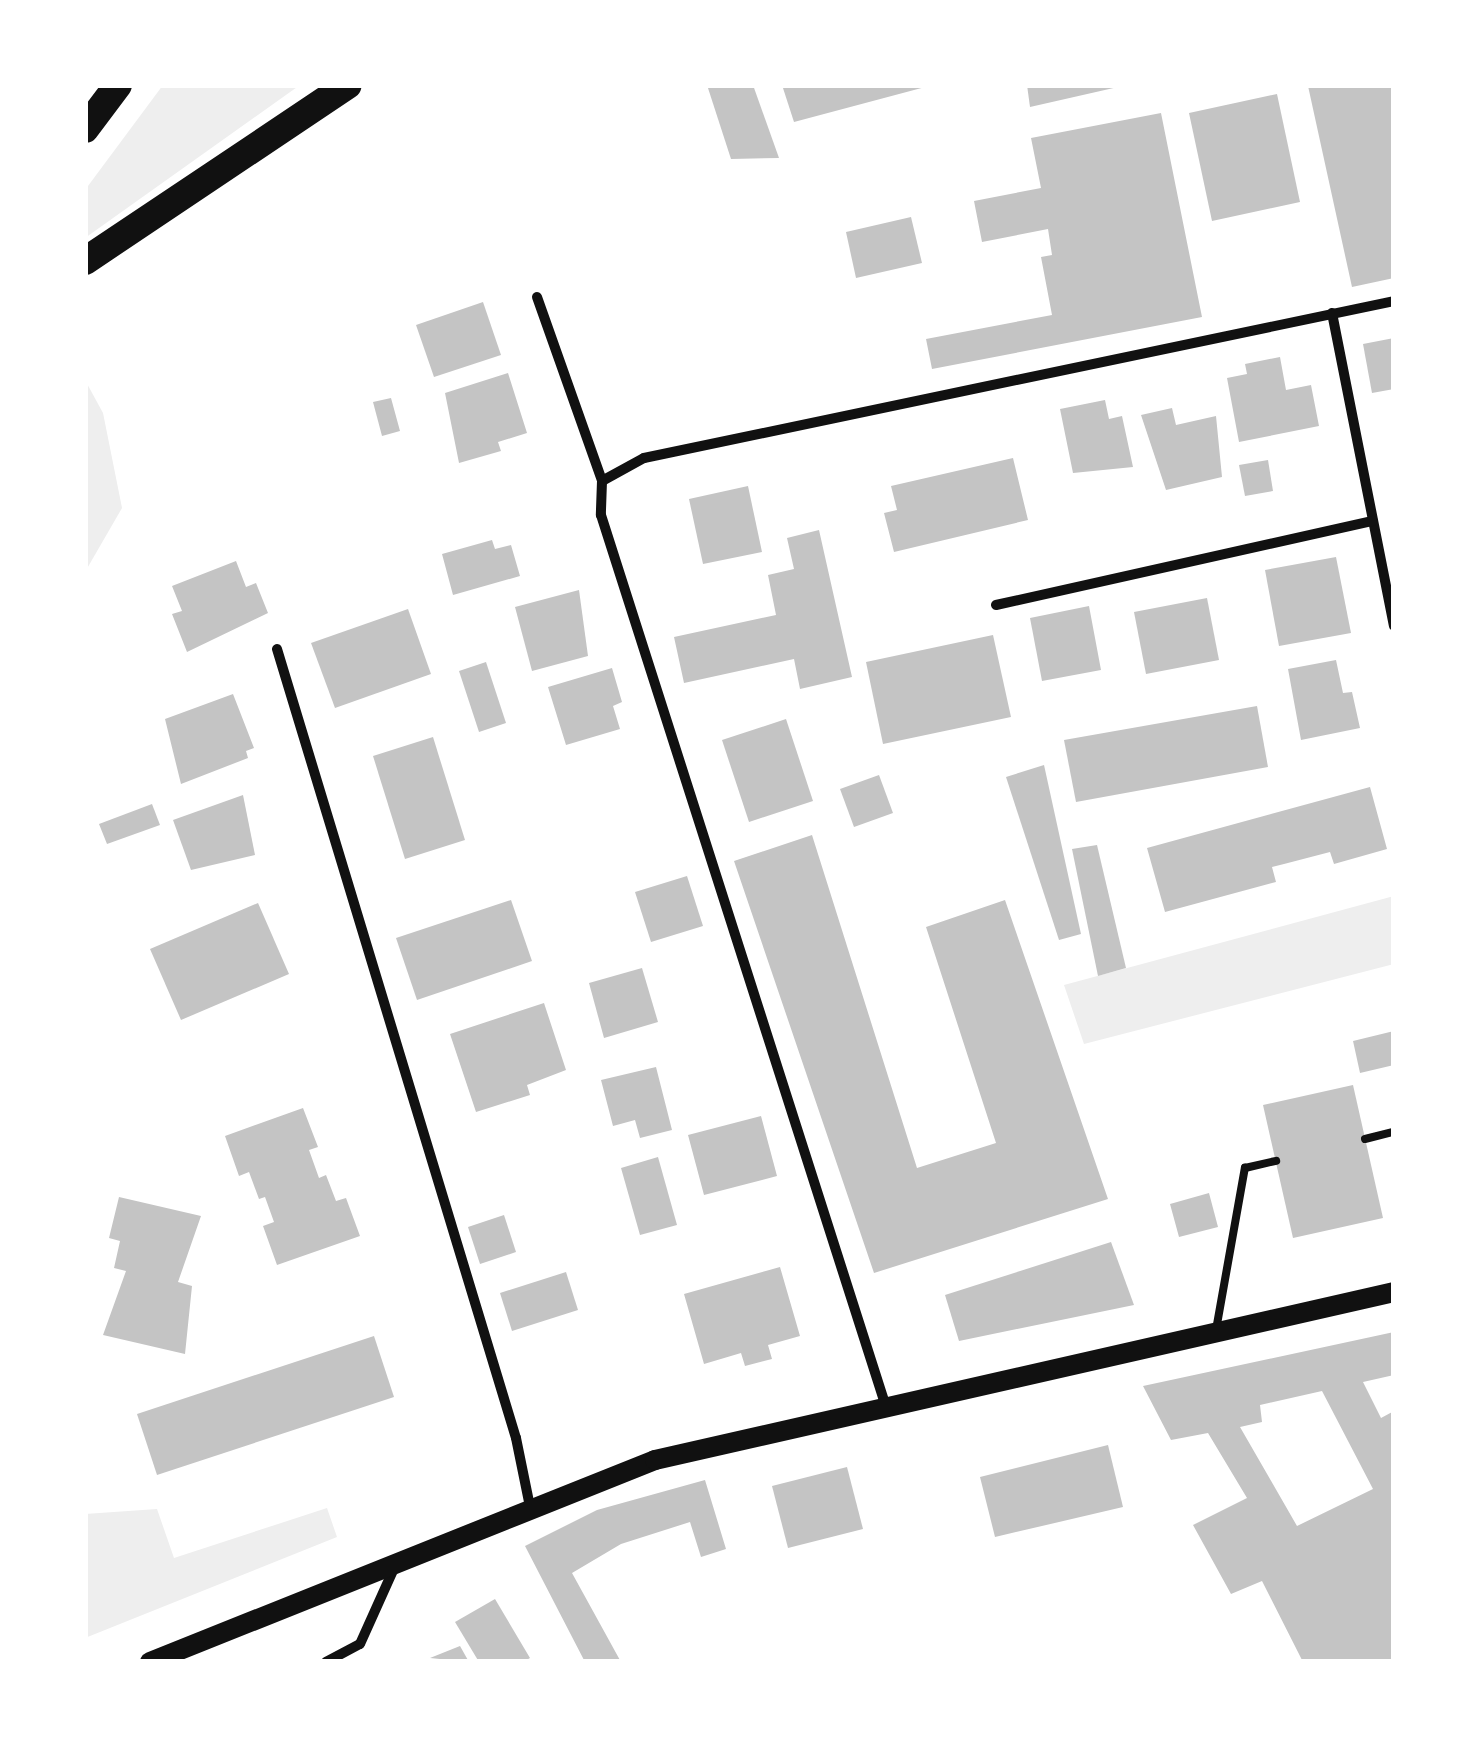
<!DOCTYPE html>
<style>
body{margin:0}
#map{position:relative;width:1479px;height:1747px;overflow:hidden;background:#fff;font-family:"Zilla Slab",serif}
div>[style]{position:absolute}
.green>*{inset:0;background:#eee}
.building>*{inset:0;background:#c4c4c4}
.service>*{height:8px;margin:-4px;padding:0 4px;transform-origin:4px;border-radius:4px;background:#111}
.minor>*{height:10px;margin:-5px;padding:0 5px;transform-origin:5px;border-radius:5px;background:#111}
.secondary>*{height:20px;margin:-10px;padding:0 10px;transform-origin:10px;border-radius:10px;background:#111}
.motorway>*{height:28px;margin:-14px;padding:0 14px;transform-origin:14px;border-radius:14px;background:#111}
span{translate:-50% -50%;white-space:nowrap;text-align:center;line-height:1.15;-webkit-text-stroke:8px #fff;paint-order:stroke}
.frame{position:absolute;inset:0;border:88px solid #fff;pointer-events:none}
</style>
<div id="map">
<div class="green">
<div style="clip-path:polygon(163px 85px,300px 85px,85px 238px,85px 190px)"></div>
<div style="clip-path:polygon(85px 380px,103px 413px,122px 508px,85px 572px)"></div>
<div style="clip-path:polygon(1394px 896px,1394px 964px,1084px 1044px,1064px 985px)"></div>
<div style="clip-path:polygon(327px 1508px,337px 1537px,85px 1638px,85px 1514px,157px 1509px,174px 1558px)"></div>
</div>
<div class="building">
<div style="clip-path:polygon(707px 85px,753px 85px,779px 158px,731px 159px)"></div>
<div style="clip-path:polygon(782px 85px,929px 85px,929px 86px,794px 122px)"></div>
<div style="clip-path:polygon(1027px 85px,1117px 85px,1118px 87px,1030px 107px)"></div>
<div style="clip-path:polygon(1394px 85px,1394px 278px,1352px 287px,1308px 86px)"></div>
<div style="clip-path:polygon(1277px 94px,1300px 202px,1212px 221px,1189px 113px)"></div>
<div style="clip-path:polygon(1161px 113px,1202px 317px,932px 369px,926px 339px,1052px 315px,1041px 257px,1052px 255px,1048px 229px,982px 242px,974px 201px,1041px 188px,1031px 138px)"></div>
<div style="clip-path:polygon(911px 217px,922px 263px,856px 278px,846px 232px)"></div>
<div style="clip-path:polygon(483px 302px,501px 355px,434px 377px,416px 325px)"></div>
<div style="clip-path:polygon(1394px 338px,1394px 389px,1372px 393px,1363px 344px)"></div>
<div style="clip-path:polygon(1280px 357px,1286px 390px,1311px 385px,1319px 426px,1239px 442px,1227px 378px,1247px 374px,1245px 364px)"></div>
<div style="clip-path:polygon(508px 373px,527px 433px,498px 442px,501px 451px,459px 463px,445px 393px)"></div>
<div style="clip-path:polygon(391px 398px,400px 431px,382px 436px,373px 402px)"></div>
<div style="clip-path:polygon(1105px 400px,1109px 419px,1122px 416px,1133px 467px,1073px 473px,1060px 409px)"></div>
<div style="clip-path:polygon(1172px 408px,1176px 425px,1216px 416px,1222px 477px,1166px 490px,1141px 415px)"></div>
<div style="clip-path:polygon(1013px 458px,1028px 520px,894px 552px,884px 513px,897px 510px,891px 486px)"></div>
<div style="clip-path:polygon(1268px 460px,1273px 491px,1245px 496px,1239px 465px)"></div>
<div style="clip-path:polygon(748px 486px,762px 552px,703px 564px,689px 499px)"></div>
<div style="clip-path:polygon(819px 530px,852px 677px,800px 689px,794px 659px,684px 683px,674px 637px,776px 615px,768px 575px,794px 569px,787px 538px)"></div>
<div style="clip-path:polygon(492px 540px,495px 549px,511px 545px,520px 576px,453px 595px,442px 554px)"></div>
<div style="clip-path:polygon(1336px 557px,1351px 633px,1279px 646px,1265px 570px)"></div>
<div style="clip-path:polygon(236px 561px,246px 587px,256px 583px,268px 613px,187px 652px,172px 614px,182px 611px,172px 586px)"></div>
<div style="clip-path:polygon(579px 590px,588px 656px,532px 671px,515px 607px)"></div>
<div style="clip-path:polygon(1207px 598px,1219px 660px,1146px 674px,1134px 612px)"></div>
<div style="clip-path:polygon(1089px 606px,1101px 670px,1042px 681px,1030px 618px)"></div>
<div style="clip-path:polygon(408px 609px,431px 674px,335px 708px,311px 643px)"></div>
<div style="clip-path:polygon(993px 635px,1011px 717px,883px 744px,866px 662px)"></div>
<div style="clip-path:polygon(1336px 660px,1343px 693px,1352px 692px,1360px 728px,1301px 740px,1288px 669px)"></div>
<div style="clip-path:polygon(486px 662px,506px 723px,479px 732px,459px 671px)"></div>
<div style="clip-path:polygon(612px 668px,622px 702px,613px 706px,620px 729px,566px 745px,548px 687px)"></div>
<div style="clip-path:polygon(233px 694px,254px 748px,246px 751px,248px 758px,181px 784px,165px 719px)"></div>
<div style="clip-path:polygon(1257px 706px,1268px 767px,1076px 802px,1064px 740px)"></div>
<div style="clip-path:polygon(786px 719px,813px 801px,749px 822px,722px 740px)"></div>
<div style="clip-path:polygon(433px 737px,465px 840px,405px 859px,373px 756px)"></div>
<div style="clip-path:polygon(1044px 765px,1081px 934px,1059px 940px,1006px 777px)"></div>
<div style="clip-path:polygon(879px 775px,893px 813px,854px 827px,840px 789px)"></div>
<div style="clip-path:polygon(1370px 787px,1387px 849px,1334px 864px,1330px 852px,1284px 864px,1272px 867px,1276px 882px,1165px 912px,1147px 848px)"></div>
<div style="clip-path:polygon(243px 795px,255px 855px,191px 870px,173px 820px)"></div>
<div style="clip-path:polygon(152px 804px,160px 825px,107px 844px,99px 824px)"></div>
<div style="clip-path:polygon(812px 835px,917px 1168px,996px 1143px,926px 927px,1005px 900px,1108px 1199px,874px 1273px,734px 861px)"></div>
<div style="clip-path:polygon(1097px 845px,1126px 968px,1098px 976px,1072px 849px)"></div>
<div style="clip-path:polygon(687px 876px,703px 926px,651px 942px,635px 892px)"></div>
<div style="clip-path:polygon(511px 900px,532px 961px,417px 1000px,396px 938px)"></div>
<div style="clip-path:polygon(258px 903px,289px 974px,181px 1020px,150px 949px)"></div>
<div style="clip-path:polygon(642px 968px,658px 1022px,604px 1038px,589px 983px)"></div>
<div style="clip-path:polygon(544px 1003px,566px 1070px,527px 1085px,530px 1095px,476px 1112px,450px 1034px)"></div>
<div style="clip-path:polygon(1394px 1031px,1394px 1065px,1360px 1073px,1353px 1041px)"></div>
<div style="clip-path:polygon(656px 1067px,672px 1130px,640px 1138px,635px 1120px,613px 1126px,601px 1080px)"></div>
<div style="clip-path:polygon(1353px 1085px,1383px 1218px,1293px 1238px,1263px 1105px)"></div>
<div style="clip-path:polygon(303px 1108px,318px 1147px,309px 1150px,319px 1178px,326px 1175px,336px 1201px,346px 1198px,360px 1236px,277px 1265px,263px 1226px,274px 1222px,265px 1197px,259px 1199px,249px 1172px,239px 1176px,225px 1136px)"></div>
<div style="clip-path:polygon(761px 1116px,777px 1176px,704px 1195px,688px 1135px)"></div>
<div style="clip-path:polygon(658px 1157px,677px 1225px,640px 1235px,621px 1168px)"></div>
<div style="clip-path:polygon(1209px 1193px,1218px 1227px,1179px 1237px,1170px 1204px)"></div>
<div style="clip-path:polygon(119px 1197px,201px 1216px,178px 1282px,192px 1286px,185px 1354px,103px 1335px,126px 1271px,114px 1268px,120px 1241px,109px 1238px)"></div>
<div style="clip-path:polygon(504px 1215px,516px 1252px,480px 1264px,468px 1227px)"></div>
<div style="clip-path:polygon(1111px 1242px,1134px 1305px,959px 1341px,945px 1295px)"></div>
<div style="clip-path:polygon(780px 1267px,800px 1336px,768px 1345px,772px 1359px,745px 1366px,741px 1353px,704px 1364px,684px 1294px)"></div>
<div style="clip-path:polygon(566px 1272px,578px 1310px,512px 1331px,500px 1293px)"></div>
<div style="clip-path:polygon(evenodd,1394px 1332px,1394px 1375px,1363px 1382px,1381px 1418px,1394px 1411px,1394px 1662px,1303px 1662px,1262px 1581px,1231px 1594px,1193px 1525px,1247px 1498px,1208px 1433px,1171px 1440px,1143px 1386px,1394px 1332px,1322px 1391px,1373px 1489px,1297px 1526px,1240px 1427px,1262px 1422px,1260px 1405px,1322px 1391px)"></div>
<div style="clip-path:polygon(374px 1336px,394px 1397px,157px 1475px,137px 1414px)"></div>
<div style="clip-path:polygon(1108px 1445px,1123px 1507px,995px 1537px,980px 1477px)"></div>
<div style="clip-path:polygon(847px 1467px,863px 1529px,788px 1548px,772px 1486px)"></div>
<div style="clip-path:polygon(705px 1480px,726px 1549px,701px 1557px,690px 1522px,621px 1544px,572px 1573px,621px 1662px,585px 1662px,525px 1546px,597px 1510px)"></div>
<div style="clip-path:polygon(495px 1599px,530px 1658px,523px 1662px,479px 1662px,455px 1622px)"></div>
<div style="clip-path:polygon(460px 1646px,469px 1662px,430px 1658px)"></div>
</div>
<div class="service">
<div style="left:1365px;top:1139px;width:30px;rotate:-14deg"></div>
<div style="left:1216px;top:1330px;width:165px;rotate:-79.9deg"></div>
<div style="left:1245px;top:1168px;width:32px;rotate:-13deg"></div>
</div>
<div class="minor">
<div style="left:537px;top:297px;width:195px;rotate:70.5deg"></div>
<div style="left:602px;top:481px;width:34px;rotate:92deg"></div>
<div style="left:601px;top:515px;width:936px;rotate:72.28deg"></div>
<div style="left:1332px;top:313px;width:319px;rotate:78.8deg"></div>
<div style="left:602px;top:481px;width:48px;rotate:-28.7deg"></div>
<div style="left:644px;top:458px;width:766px;rotate:-11.82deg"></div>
<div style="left:996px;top:605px;width:386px;rotate:-12.6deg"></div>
<div style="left:277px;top:649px;width:824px;rotate:73.15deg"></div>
<div style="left:516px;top:1438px;width:70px;rotate:78.5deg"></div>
<div style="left:326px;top:1662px;width:38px;rotate:-28deg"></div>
<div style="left:360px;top:1644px;width:85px;rotate:-65.8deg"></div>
</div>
<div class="secondary">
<div style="left:150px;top:1662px;width:544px;rotate:-21.8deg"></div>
<div style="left:655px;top:1460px;width:758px;rotate:-12.81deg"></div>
</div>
<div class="motorway">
<div style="left:85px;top:129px;width:55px;rotate:-53.1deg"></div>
<div style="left:85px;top:261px;width:316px;rotate:-33.8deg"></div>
</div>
<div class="frame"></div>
</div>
